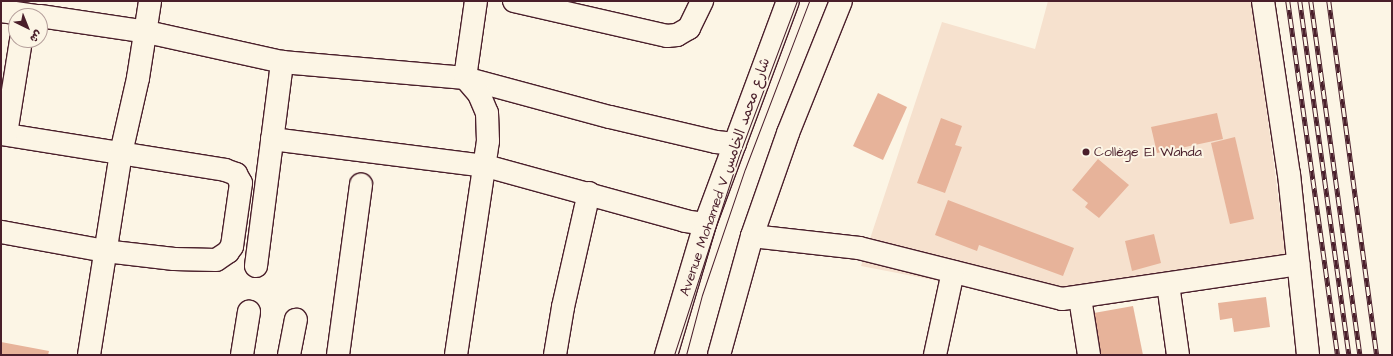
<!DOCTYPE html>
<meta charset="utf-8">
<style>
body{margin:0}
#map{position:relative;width:1393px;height:356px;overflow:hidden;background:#fcf5e5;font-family:"Architects Daughter","Playpen Sans Arabic",sans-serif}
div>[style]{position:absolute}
.built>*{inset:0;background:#f6e1ce}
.building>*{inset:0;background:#e7b39a}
.roads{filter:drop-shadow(1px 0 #4a1f2b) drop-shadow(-1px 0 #4a1f2b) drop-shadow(0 1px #4a1f2b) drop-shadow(0 -1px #4a1f2b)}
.minor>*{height:22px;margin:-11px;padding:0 11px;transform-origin:11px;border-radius:11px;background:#fcf5e5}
.major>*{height:22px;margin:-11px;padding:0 11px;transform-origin:11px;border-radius:11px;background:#fcf5e5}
.tram>*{height:1px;margin:-0.5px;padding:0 0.5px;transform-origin:0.5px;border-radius:0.5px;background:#4a1f2b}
.rail>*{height:4.5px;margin-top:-2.25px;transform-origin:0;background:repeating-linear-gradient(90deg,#fcf5e5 0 9px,#4a1f2b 0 18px);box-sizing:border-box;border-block:1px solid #4a1f2b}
.dots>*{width:11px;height:11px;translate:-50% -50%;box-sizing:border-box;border:2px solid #fcf5e5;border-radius:50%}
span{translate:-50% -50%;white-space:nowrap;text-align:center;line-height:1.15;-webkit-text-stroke:4px #fcf5e5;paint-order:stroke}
.poi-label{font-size:14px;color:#4a1f2b}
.left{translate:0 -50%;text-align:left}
.street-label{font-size:14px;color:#4a1f2b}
.frame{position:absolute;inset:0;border:2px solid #4a1f2b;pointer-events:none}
.north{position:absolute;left:8px;top:8px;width:40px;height:40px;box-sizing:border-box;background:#fcf5e5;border:1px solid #b59f9b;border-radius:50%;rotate:137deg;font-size:11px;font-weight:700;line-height:16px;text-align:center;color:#4a1f2b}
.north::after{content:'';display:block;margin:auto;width:14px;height:18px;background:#4a1f2b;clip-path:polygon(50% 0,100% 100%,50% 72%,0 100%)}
</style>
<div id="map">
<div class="built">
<div style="clip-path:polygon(1048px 1px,1252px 1px,1286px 255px,1064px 305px,861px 266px,942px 22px,1035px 49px)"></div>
</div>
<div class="building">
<div style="clip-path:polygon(878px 93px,907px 107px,883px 160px,853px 146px)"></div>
<div style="clip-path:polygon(1217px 113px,1223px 139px,1157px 153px,1151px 127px)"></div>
<div style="clip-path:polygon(941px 118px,962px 126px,955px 145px,962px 147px,945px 193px,917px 183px)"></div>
<div style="clip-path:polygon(1235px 137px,1254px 219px,1230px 224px,1211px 143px)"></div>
<div style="clip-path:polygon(1098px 159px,1129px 185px,1099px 218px,1085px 207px,1088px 203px,1072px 190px)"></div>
<div style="clip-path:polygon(948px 200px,1074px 248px,1063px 276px,979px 245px,977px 251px,935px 235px)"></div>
<div style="clip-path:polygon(1154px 234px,1161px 263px,1132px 271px,1125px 241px)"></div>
<div style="clip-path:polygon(1266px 297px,1270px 327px,1234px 332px,1232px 318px,1220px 320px,1218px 303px)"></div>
<div style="clip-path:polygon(1133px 306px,1143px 355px,1101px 355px,1094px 313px)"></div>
<div style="clip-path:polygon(1px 342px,49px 351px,48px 355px,1px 355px)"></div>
</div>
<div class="roads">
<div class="minor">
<div style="left:514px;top:1px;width:157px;rotate:12.9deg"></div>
<div style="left:667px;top:36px;width:10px;rotate:-6deg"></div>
<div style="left:677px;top:35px;width:14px;rotate:-30deg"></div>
<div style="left:689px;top:28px;width:30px;rotate:-64deg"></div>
<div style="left:1263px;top:1px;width:175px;rotate:81.5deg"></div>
<div style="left:1289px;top:174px;width:182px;rotate:84deg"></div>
<div style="left:1px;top:11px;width:37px;rotate:8deg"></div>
<div style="left:40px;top:16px;width:108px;rotate:8.5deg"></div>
<div style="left:147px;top:32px;width:138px;rotate:12.5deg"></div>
<div style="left:282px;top:62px;width:184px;rotate:5deg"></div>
<div style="left:465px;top:78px;width:150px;rotate:15.1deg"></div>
<div style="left:610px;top:117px;width:109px;rotate:13.3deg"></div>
<div style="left:716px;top:142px;width:19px;rotate:6deg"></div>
<div style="left:1px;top:134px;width:227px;rotate:9.1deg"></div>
<div style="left:225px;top:170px;width:12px;rotate:20deg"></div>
<div style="left:236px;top:174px;width:10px;rotate:61deg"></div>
<div style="left:241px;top:183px;width:64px;rotate:98.1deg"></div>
<div style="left:232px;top:246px;width:7px;rotate:124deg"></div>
<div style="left:228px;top:252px;width:14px;rotate:146deg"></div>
<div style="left:216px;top:260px;width:42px;rotate:-178.6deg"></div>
<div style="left:174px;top:259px;width:69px;rotate:-173.4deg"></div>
<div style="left:105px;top:251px;width:106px;rotate:-169.6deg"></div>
<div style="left:6px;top:134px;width:95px;rotate:-80.9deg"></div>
<div style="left:272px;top:139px;width:216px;rotate:7.2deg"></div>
<div style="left:486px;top:166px;width:206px;rotate:15.4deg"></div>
<div style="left:685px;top:221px;width:20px;rotate:9deg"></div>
<div style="left:752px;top:236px;width:108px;rotate:6.4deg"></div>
<div style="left:859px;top:248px;width:209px;rotate:14.1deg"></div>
<div style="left:1062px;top:299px;width:239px;rotate:-8.4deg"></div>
<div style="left:256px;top:266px;width:206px;rotate:-82.7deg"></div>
<div style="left:1168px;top:284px;width:72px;rotate:82deg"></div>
<div style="left:1080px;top:298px;width:58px;rotate:81deg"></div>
<div style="left:89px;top:355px;width:205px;rotate:-81deg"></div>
<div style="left:121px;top:153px;width:77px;rotate:-77.2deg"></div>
<div style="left:138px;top:78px;width:78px;rotate:-81.1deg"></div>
<div style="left:242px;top:355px;width:44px;rotate:-80.8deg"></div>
<div style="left:289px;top:355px;width:36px;rotate:-79deg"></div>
<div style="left:338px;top:355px;width:172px;rotate:-82.3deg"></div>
<div style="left:456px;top:355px;width:216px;rotate:-81.5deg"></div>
<div style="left:488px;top:141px;width:28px;rotate:-92deg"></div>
<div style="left:487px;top:113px;width:21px;rotate:-113deg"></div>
<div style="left:479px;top:94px;width:21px;rotate:-131deg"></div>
<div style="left:465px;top:78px;width:78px;rotate:-81.9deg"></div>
<div style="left:555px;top:355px;width:49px;rotate:-80.5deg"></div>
<div style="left:563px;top:307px;width:117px;rotate:-77.2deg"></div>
<div style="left:935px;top:355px;width:85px;rotate:-77.8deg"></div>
</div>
<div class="major">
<div style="left:666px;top:355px;width:137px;rotate:-73.4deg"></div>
<div style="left:705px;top:224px;width:238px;rotate:-69.6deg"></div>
<div style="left:719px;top:355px;width:123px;rotate:-74.5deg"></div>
<div style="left:752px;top:236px;width:109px;rotate:-70.7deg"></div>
<div style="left:788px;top:133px;width:142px;rotate:-68.1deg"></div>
</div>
</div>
<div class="tram">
<div style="left:674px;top:355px;width:210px;rotate:-72deg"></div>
<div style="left:739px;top:155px;width:165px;rotate:-69.4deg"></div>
<div style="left:686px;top:355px;width:62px;rotate:-75.1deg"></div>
<div style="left:702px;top:295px;width:133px;rotate:-71.2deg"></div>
<div style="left:745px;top:169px;width:180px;rotate:-69.1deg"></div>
</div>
<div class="rail">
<div style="left:1288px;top:1px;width:358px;rotate:82deg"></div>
<div style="left:1300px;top:1px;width:357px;rotate:82.1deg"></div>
<div style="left:1311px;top:1px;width:357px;rotate:82.1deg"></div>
<div style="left:1329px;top:1px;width:357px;rotate:82.3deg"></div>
</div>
<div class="dots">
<div style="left:1086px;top:152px;background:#4a1f2b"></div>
</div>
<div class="poi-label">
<span class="left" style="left:1094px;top:152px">Collège El Wahda</span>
</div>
<div class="street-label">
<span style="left:725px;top:177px;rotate:-71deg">Avenue Mohamed V شارع محمد الخامس</span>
</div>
<div class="frame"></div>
<div class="north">ش</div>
</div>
